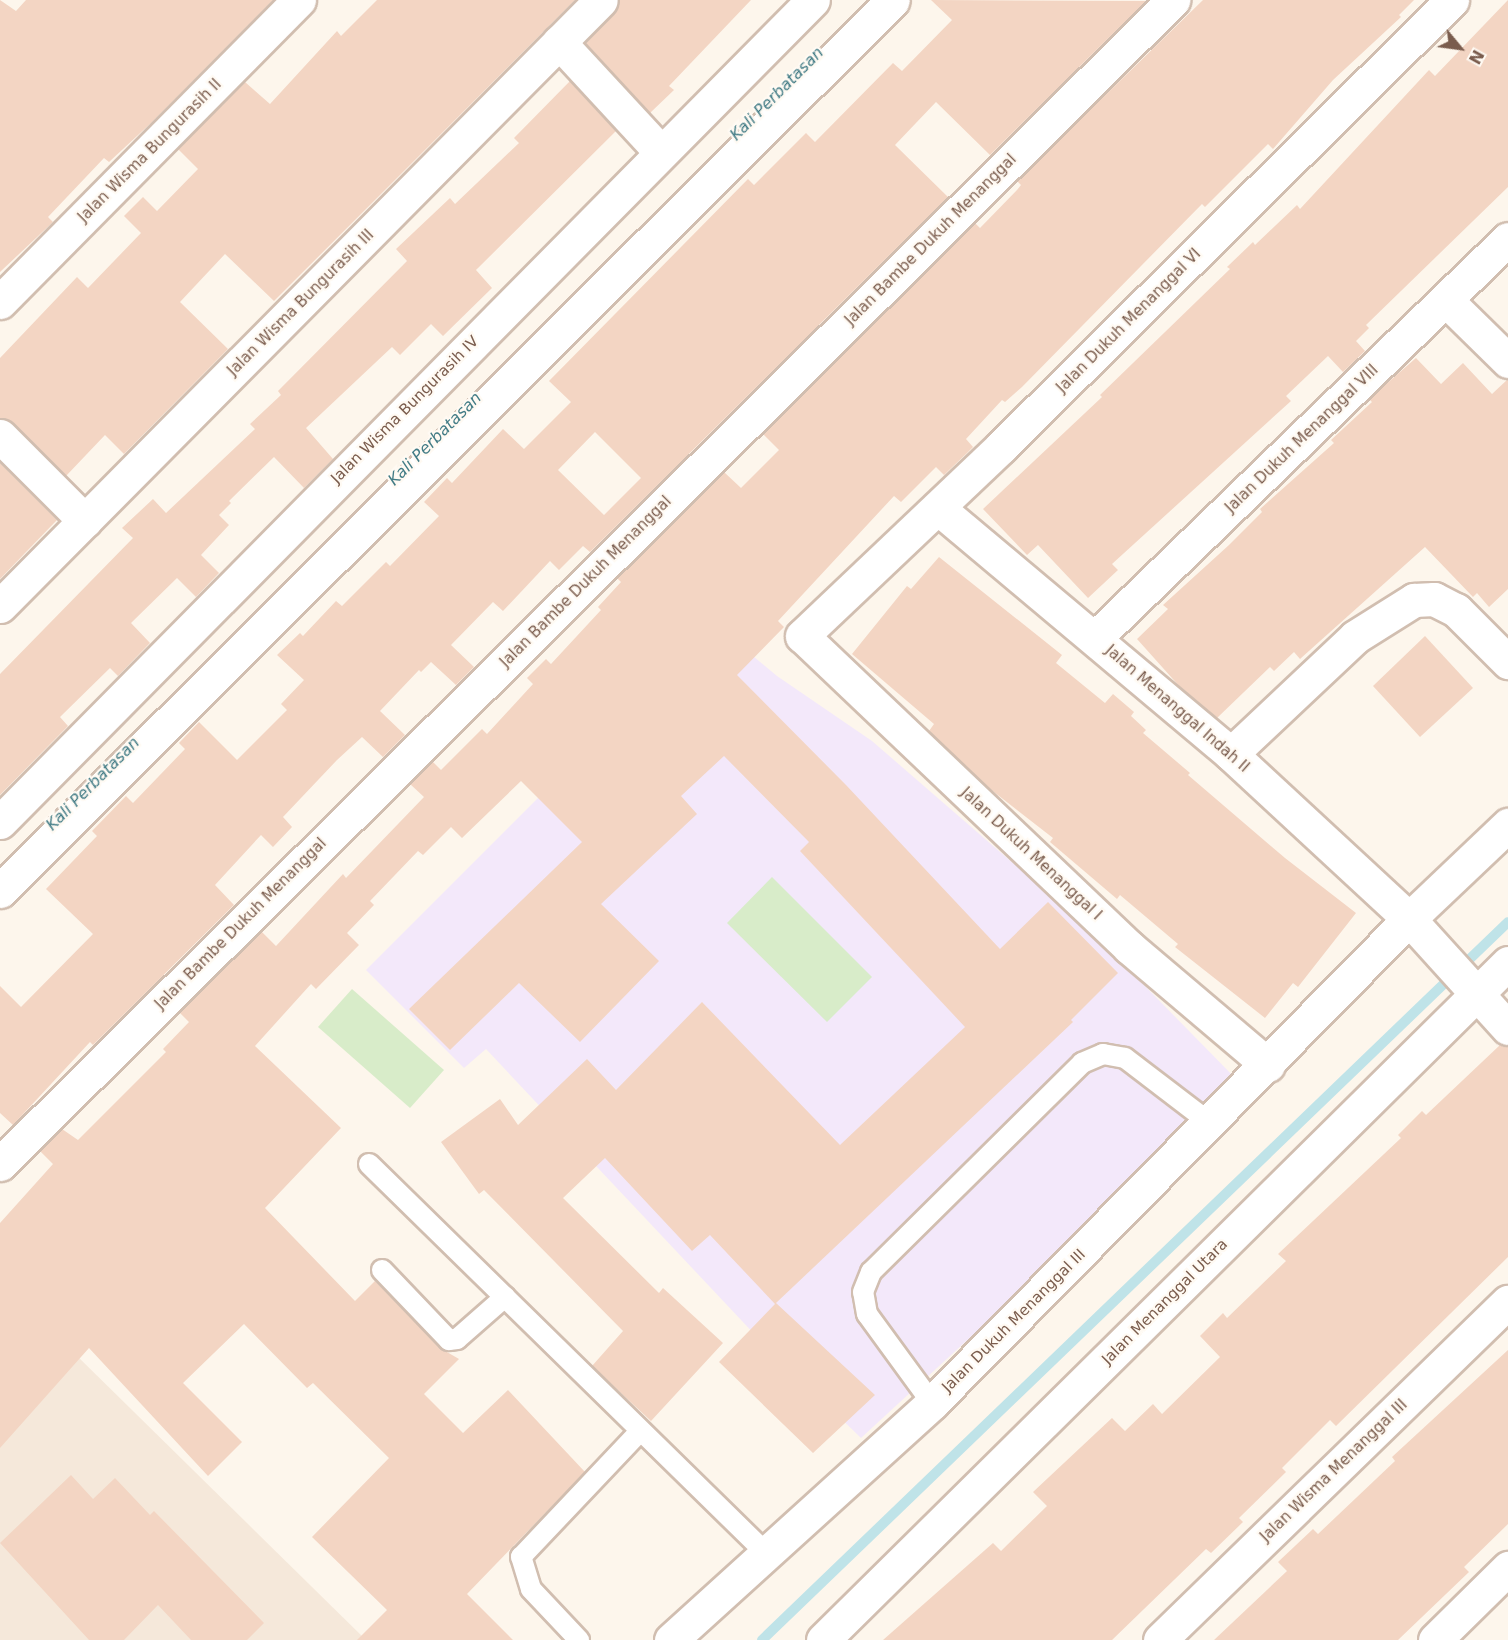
<!DOCTYPE html>
<style>
body{margin:0}
#map{position:relative;width:1508px;height:1640px;overflow:hidden;background:#fdf6ec;font-family:"DejaVu Sans",sans-serif}
div>[style]{position:absolute}
.residential>*{inset:0;background:#f5e8da}
.education>*{inset:0;background:#f3e8fa}
.green>*{inset:0;background:#d8ecc9}
.stream>*{height:10px;margin:-5px;padding:0 5px;transform-origin:5px;border-radius:5px;background:#bfe3e8}
.building>*{inset:0;background:#f3d5c3}
.roads{filter:drop-shadow(2px 0 #d1beb0) drop-shadow(-2px 0 #d1beb0) drop-shadow(0 2px #d1beb0) drop-shadow(0 -2px #d1beb0)}
.lane>*{height:20px;margin:-10px;padding:0 10px;transform-origin:10px;border-radius:10px;background:#fff}
.street>*{height:33px;margin:-16.5px;padding:0 16.5px;transform-origin:16.5px;border-radius:16.5px;background:#fff}
span{translate:-50% -50%;white-space:nowrap;text-align:center;line-height:1.15;-webkit-text-stroke:4.5px #fffaf3;paint-order:stroke}
.street-label{font-size:15px;color:#7a5c4d}
.water-label{font-size:16px;color:#437c86;font-style:italic}
.north{position:absolute;left:1430px;top:18px;width:60px;height:60px;-webkit-text-stroke:4px #fffaf3;paint-order:stroke;rotate:119deg;font-size:16px;font-weight:700;line-height:24px;text-align:center;color:#7a5c4d}
.north::after{content:'';display:block;margin:auto;width:21px;height:27px;background:#7a5c4d;clip-path:polygon(50% 0,100% 100%,50% 72%,0 100%)}
</style>
<div id="map">
<div class="residential">
<div style="clip-path:polygon(14px 1294px,366px 1640px,0 1640px,0 1309px)"></div>
</div>
<div class="education">
<div style="clip-path:polygon(736px 642px,777px 676px,872px 741px,1089px 929px,1243px 1086px,861px 1438px,758px 1338px,486px 1049px,464px 1068px,366px 970px,588px 748px)"></div>
</div>
<div class="green">
<div style="clip-path:polygon(772px 877px,872px 977px,827px 1022px,727px 923px)"></div>
<div style="clip-path:polygon(352px 989px,444px 1070px,410px 1108px,318px 1027px)"></div>
</div>
<div class="stream">
<div style="left:762px;top:1640px;width:1035px;rotate:-43.9deg"></div>
</div>
<div class="building">
<div style="clip-path:polygon(0 0,16px 11px,26px 0,273px 0,151px 123px,109px 162px,104px 158px,48px 217px,53px 222px,0 272px)"></div>
<div style="clip-path:polygon(377px 0,575px 0,274px 301px,225px 254px,180px 302px,228px 349px,124px 454px,105px 435px,66px 476px,13px 423px,0 418px,0 358px,77px 277px,88px 288px,141px 233px,124px 216px,143px 197px,157px 211px,198px 169px,178px 149px,245px 82px,270px 104px,337px 31px,341px 36px)"></div>
<div style="clip-path:polygon(619px 0,751px 0,669px 86px,674px 90px,650px 113px,585px 43px,614px 13px)"></div>
<div style="clip-path:polygon(evenodd,931px 0,1146px 1px,990px 155px,936px 102px,895px 145px,948px 197px,590px 552px,583px 546px,559px 570px,550px 561px,503px 611px,493px 602px,451px 645px,474px 667px,456px 685px,431px 662px,421px 672px,419px 670px,380px 711px,405px 735px,383px 757px,362px 737px,337px 760px,283px 817px,292px 827px,273px 847px,261px 835px,215px 885px,234px 905px,93px 1045px,90px 1042px,13px 1125px,0 1113px,0 986px,21px 1007px,93px 934px,46px 889px,97px 836px,92px 831px,126px 796px,133px 803px,185px 749px,179px 743px,199px 722px,237px 760px,287px 710px,281px 704px,304px 680px,277px 655px,300px 633px,303px 636px,336px 601px,342px 606px,386px 562px,390px 566px,439px 516px,424px 502px,447px 478px,452px 483px,503px 429px,524px 449px,571px 402px,549px 381px,748px 179px,754px 185px,806px 133px,815px 142px,893px 63px,902px 71px,952px 20px,931px 0,595px 432px,641px 478px,604px 515px,558px 470px,595px 432px)"></div>
<div style="clip-path:polygon(1203px 0,1414px 0,1399px 15px,1401px 17px,1333px 80px,1273px 149px,1268px 144px,1205px 207px,1202px 204px,1022px 387px,1005px 402px,1002px 400px,966px 439px,973px 447px,966px 454px,944px 475px,936px 467px,901px 502px,894px 496px,778px 621px,784px 627px,737px 675px,846px 785px,1000px 949px,1048px 902px,1118px 973px,1071px 1020px,1073px 1022px,776px 1303px,875px 1395px,813px 1453px,719px 1362px,775px 1304px,710px 1235px,692px 1251px,605px 1158px,563px 1198px,659px 1293px,663px 1288px,723px 1343px,651px 1421px,592px 1366px,623px 1331px,484px 1190px,479px 1194px,441px 1142px,500px 1099px,518px 1125px,587px 1059px,616px 1090px,702px 1002px,840px 1145px,965px 1027px,800px 851px,809px 842px,724px 756px,681px 796px,697px 814px,601px 904px,659px 961px,580px 1042px,519px 983px,450px 1050px,409px 1009px,582px 842px,521px 781px,462px 838px,451px 827px,423px 855px,418px 851px,370px 901px,374px 905px,347px 933px,359px 945px,316px 989px,311px 984px,255px 1046px,341px 1128px,265px 1208px,355px 1301px,375px 1281px,440px 1348px,459px 1359px,424px 1394px,463px 1433px,508px 1390px,585px 1472px,467px 1594px,513px 1640px,357px 1640px,387px 1610px,312px 1537px,389px 1458px,313px 1383px,307px 1388px,244px 1324px,183px 1383px,242px 1442px,208px 1476px,89px 1348px,0 1448px,0 1223px,53px 1164px,40px 1151px,62px 1129px,78px 1140px,166px 1052px,163px 1049px,189px 1022px,179px 1012px,261px 931px,276px 946px,343px 874px,346px 878px,424px 797px,410px 784px,432px 761px,441px 770px,482px 729px,487px 734px,533px 684px,527px 678px,546px 659px,551px 664px,601px 610px,598px 607px,621px 582px,617px 578px,724px 472px,741px 488px,779px 450px,763px 434px,975px 223px,980px 228px,1017px 190px,1021px 185px,1017px 181px)"></div>
<div style="clip-path:polygon(1508px 0,1508px 187px,1366px 325px,1369px 328px,1356px 341px,1365px 351px,1343px 372px,1328px 356px,1286px 396px,1291px 401px,1112px 564px,1118px 570px,1088px 598px,1038px 545px,1027px 555px,983px 509px,1102px 397px,1100px 395px,1230px 269px,1227px 267px,1253px 242px,1255px 245px,1297px 205px,1300px 209px,1429px 70px,1435px 76px)"></div>
<div style="clip-path:polygon(570px 81px,616px 131px,476px 270px,492px 288px,443px 336px,431px 324px,400px 355px,392px 347px,306px 428px,333px 459px,304px 488px,274px 457px,229px 501px,231px 503px,219px 515px,229px 525px,201px 555px,219px 573px,196px 597px,177px 578px,131px 623px,150px 643px,118px 676px,110px 668px,60px 717px,68px 726px,0 795px,0 674px,133px 538px,122px 528px,153px 499px,166px 513px,255px 429px,250px 424px,281px 395px,278px 391px,407px 261px,396px 249px,450px 198px,455px 204px,519px 143px,514px 138px)"></div>
<div style="clip-path:polygon(1416px 358px,1441px 384px,1463px 363px,1492px 394px,1508px 379px,1508px 589px,1489px 607px,1477px 593px,1473px 597px,1425px 547px,1300px 659px,1294px 652px,1274px 671px,1270px 667px,1217px 718px,1180px 687px,1137px 639px,1168px 609px,1163px 605px,1229px 545px,1262px 512px,1260px 509px,1334px 443px,1331px 440px,1372px 402px,1369px 399px)"></div>
<div style="clip-path:polygon(0 463px,57px 520px,0 579px)"></div>
<div style="clip-path:polygon(939px 557px,1062px 655px,1056px 663px,1105px 703px,1113px 694px,1134px 712px,1131px 716px,1146px 730px,1143px 733px,1190px 773px,1188px 775px,1285px 858px,1356px 913px,1298px 987px,1293px 983px,1265px 1018px,1175px 947px,1178px 944px,1120px 895px,1117px 899px,1050px 842px,1053px 838px,985px 785px,929px 731px,934px 724px,852px 654px,907px 586px,911px 589px)"></div>
<div style="clip-path:polygon(1425px 636px,1473px 688px,1420px 737px,1373px 686px)"></div>
<div style="clip-path:polygon(1500px 1045px,1508px 1046px,1508px 1257px,1336px 1426px,1330px 1420px,1282px 1468px,1286px 1472px,1239px 1518px,1243px 1522px,1211px 1553px,1206px 1549px,1112px 1640px,883px 1640px,993px 1543px,1001px 1551px,1047px 1506px,1033px 1492px,1112px 1418px,1125px 1431px,1153px 1404px,1162px 1414px,1220px 1357px,1200px 1336px,1223px 1313px,1227px 1318px,1286px 1261px,1278px 1254px,1401px 1138px,1398px 1135px,1422px 1111px,1426px 1115px)"></div>
<div style="clip-path:polygon(1508px 1350px,1508px 1524px,1464px 1567px,1469px 1572px,1398px 1640px,1214px 1640px,1287px 1571px,1278px 1562px,1313px 1529px,1318px 1534px,1395px 1461px,1392px 1457px)"></div>
<div style="clip-path:polygon(71px 1475px,93px 1499px,115px 1478px,150px 1515px,154px 1511px,264px 1623px,247px 1640px,191px 1640px,158px 1605px,124px 1640px,89px 1640px,0 1543px)"></div>
</div>
<div class="roads">
<div class="lane">
<div style="left:369px;top:1164px;width:559px;rotate:44.42deg"></div>
<div style="left:382px;top:1270px;width:97px;rotate:46.3deg"></div>
<div style="left:449px;top:1340px;width:8px;rotate:-7deg"></div>
<div style="left:457px;top:1339px;width:64px;rotate:-41.2deg"></div>
<div style="left:932px;top:1403px;width:110px;rotate:-126.1deg"></div>
<div style="left:867px;top:1314px;width:22px;rotate:-100deg"></div>
<div style="left:863px;top:1292px;width:22px;rotate:-68deg"></div>
<div style="left:871px;top:1272px;width:297px;rotate:-44.7deg"></div>
<div style="left:1082px;top:1063px;width:23px;rotate:-23deg"></div>
<div style="left:1103px;top:1054px;width:22px;rotate:10deg"></div>
<div style="left:1125px;top:1058px;width:107px;rotate:37.4deg"></div>
<div style="left:579px;top:1640px;width:70px;rotate:-133.3deg"></div>
<div style="left:531px;top:1589px;width:34px;rotate:-107deg"></div>
<div style="left:521px;top:1557px;width:173px;rotate:-46.6deg"></div>
</div>
<div class="street">
<div style="left:559px;top:42px;width:149px;rotate:47.2deg"></div>
<div style="left:1446px;top:300px;width:87px;rotate:44.5deg"></div>
<div style="left:0;top:302px;width:425px;rotate:-45.3deg"></div>
<div style="left:0;top:436px;width:120px;rotate:45deg"></div>
<div style="left:938px;top:508px;width:383px;rotate:40deg"></div>
<div style="left:1231px;top:754px;width:243px;rotate:42.8deg"></div>
<div style="left:1409px;top:919px;width:147px;rotate:47.8deg"></div>
<div style="left:0;top:606px;width:853px;rotate:-45.24deg"></div>
<div style="left:1095px;top:638px;width:574px;rotate:-44.01deg"></div>
<div style="left:1231px;top:754px;width:170px;rotate:-43.3deg"></div>
<div style="left:1355px;top:637px;width:70px;rotate:-32.1deg"></div>
<div style="left:1414px;top:600px;width:20px;rotate:-3deg"></div>
<div style="left:1434px;top:599px;width:25px;rotate:27deg"></div>
<div style="left:1456px;top:610px;width:74px;rotate:45deg"></div>
<div style="left:0;top:822px;width:1156px;rotate:-45.32deg"></div>
<div style="left:0;top:891px;width:1261px;rotate:-44.94deg"></div>
<div style="left:1268px;top:1065px;width:182px;rotate:-139.7deg"></div>
<div style="left:1129px;top:947px;width:451px;rotate:-136.4deg"></div>
<div style="left:802px;top:636px;width:274px;rotate:-43.5deg"></div>
<div style="left:1001px;top:447px;width:635px;rotate:-44.74deg"></div>
<div style="left:0;top:1164px;width:1653px;rotate:-44.78deg"></div>
<div style="left:671px;top:1640px;width:353px;rotate:-42.2deg"></div>
<div style="left:932px;top:1403px;width:680px;rotate:-45.42deg"></div>
<div style="left:1409px;top:919px;width:137px;rotate:-43.5deg"></div>
<div style="left:823px;top:1640px;width:963px;rotate:-44.66deg"></div>
<div style="left:1160px;top:1640px;width:485px;rotate:-44.2deg"></div>
<div style="left:1435px;top:1640px;width:103px;rotate:-44.6deg"></div>
</div>
</div>
<div class="street-label">
<span style="left:150px;top:151px;rotate:-45deg">Jalan Wisma Bungurasih II</span>
<span style="left:931px;top:240px;rotate:-45deg">Jalan Bambe Dukuh Menanggal</span>
<span style="left:301px;top:303px;rotate:-45deg">Jalan Wisma Bungurasih III</span>
<span style="left:1129px;top:321px;rotate:-45deg">Jalan Dukuh Menanggal VI</span>
<span style="left:405px;top:410px;rotate:-45deg">Jalan Wisma Bungurasih IV</span>
<span style="left:1302px;top:439px;rotate:-44deg">Jalan Dukuh Menanggal VIII</span>
<span style="left:586px;top:582px;rotate:-45deg">Jalan Bambe Dukuh Menanggal</span>
<span style="left:1177px;top:709px;rotate:41deg">Jalan Menanggal Indah II</span>
<span style="left:1031px;top:854px;rotate:43deg">Jalan Dukuh Menanggal I</span>
<span style="left:241px;top:924px;rotate:-45deg">Jalan Bambe Dukuh Menanggal</span>
<span style="left:1165px;top:1302px;rotate:-45deg">Jalan Menanggal Utara</span>
<span style="left:1014px;top:1321px;rotate:-45deg">Jalan Dukuh Menanggal III</span>
<span style="left:1334px;top:1471px;rotate:-44deg">Jalan Wisma Menanggal III</span>
</div>
<div class="water-label">
<span style="left:777px;top:94px;rotate:-45deg">Kali Perbatasan</span>
<span style="left:435px;top:439px;rotate:-45deg">Kali Perbatasan</span>
<span style="left:93px;top:784px;rotate:-45deg">Kali Perbatasan</span>
</div>
<div class="north">N</div>
</div>
